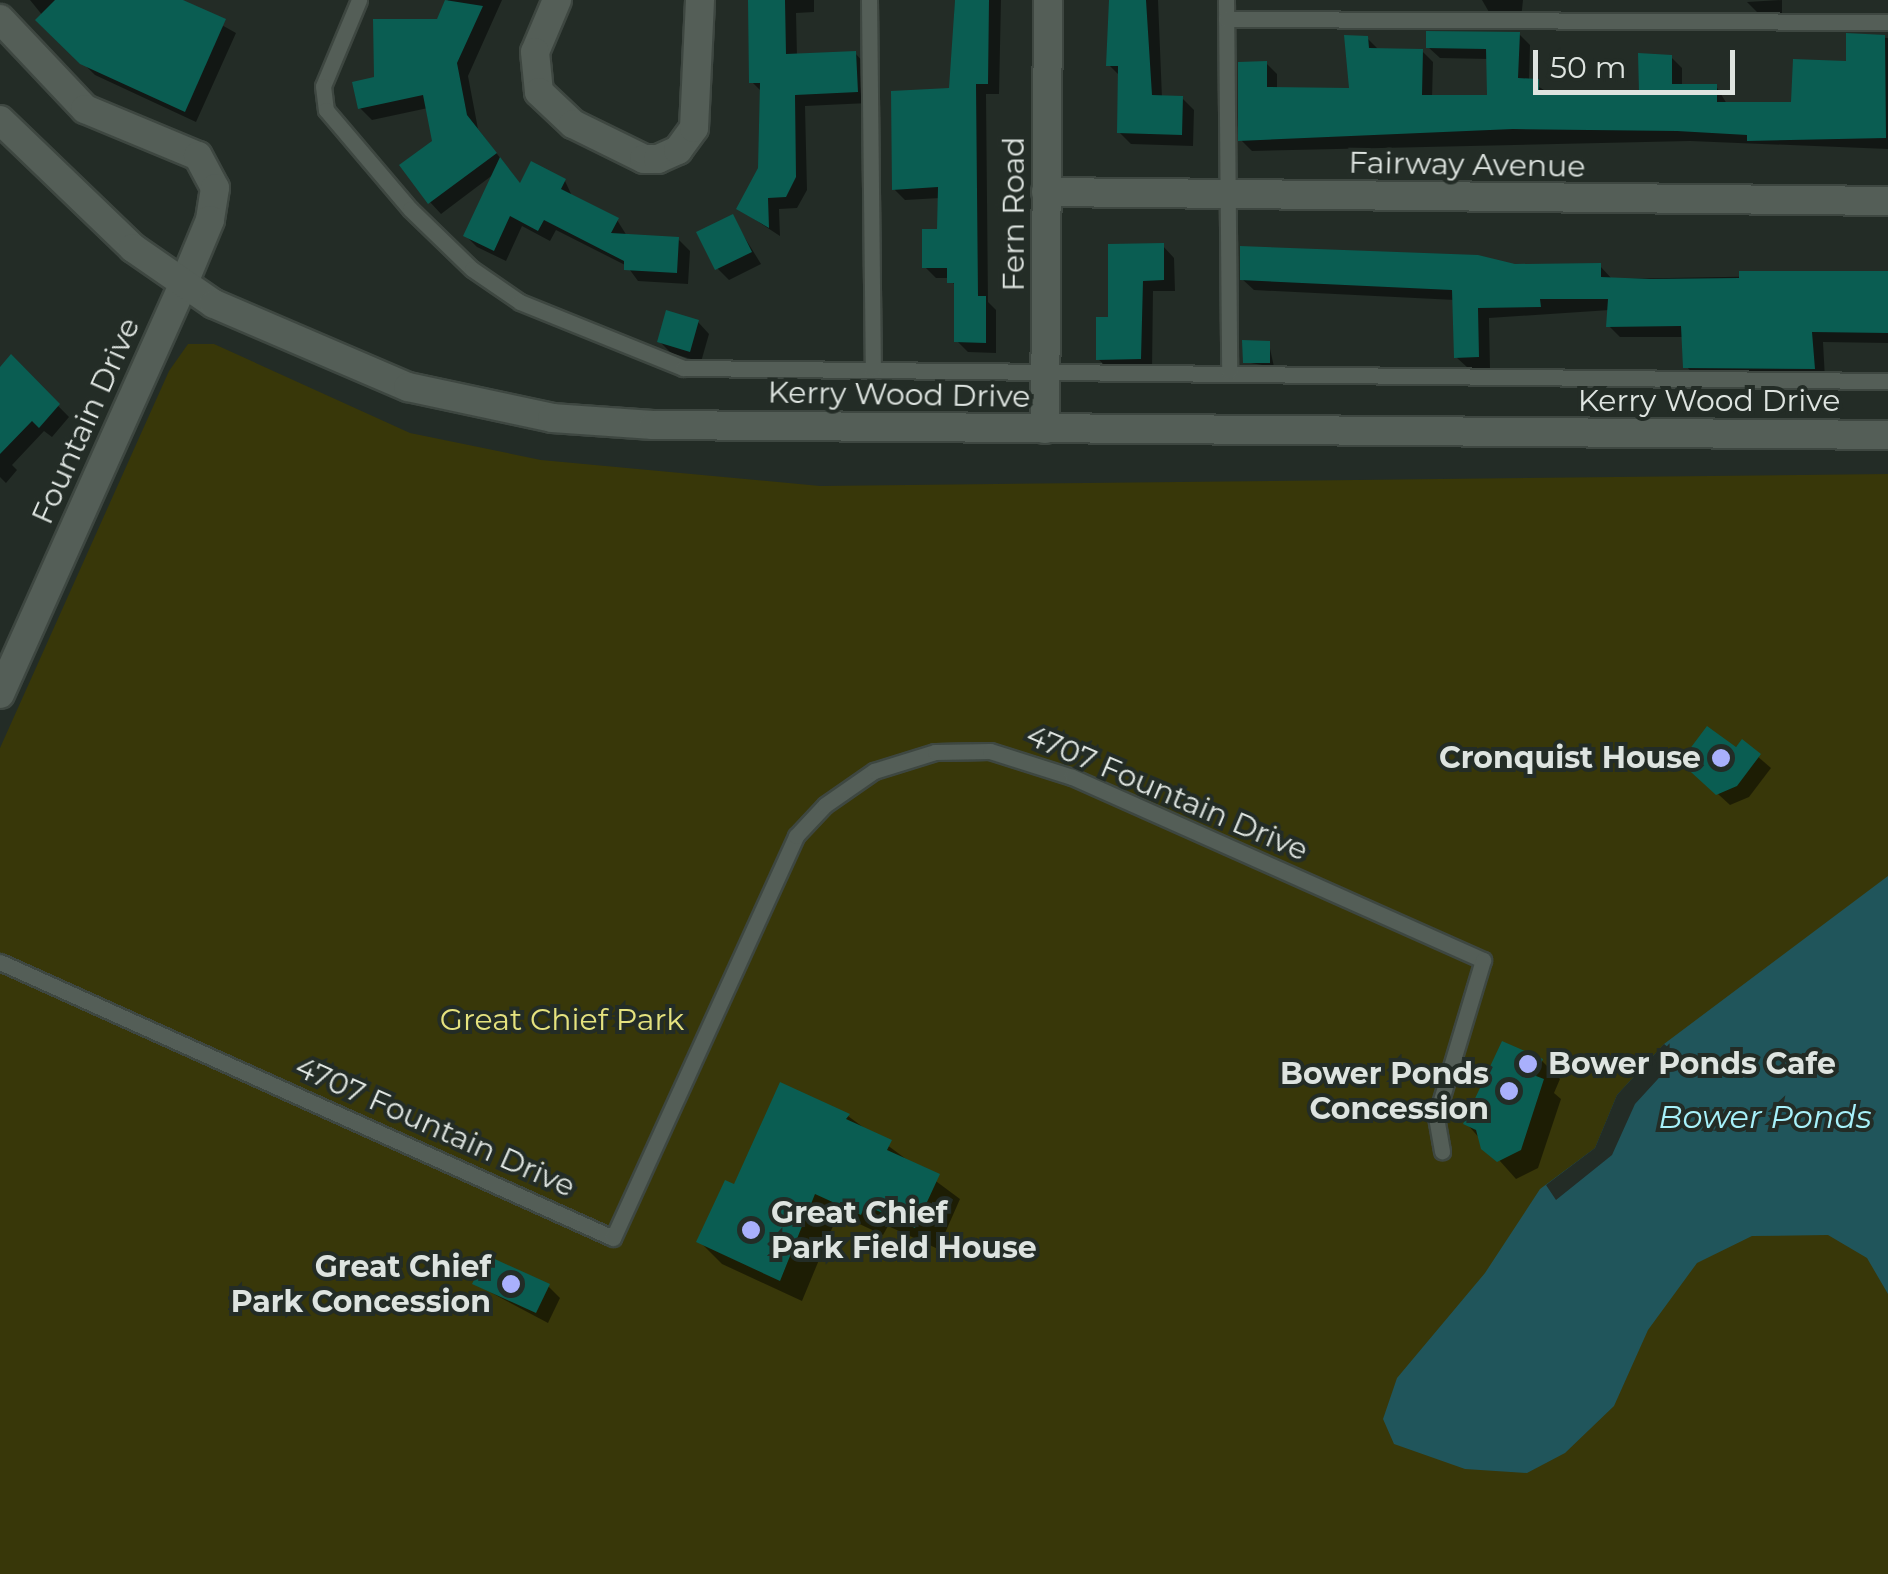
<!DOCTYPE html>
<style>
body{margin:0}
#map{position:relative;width:1888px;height:1574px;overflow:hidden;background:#232c26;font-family:Montserrat,sans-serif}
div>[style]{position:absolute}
.green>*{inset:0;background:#383709}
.water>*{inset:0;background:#20555b}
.pier>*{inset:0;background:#232c26}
.shadow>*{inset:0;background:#0007}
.building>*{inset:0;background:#0a5d52}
.roads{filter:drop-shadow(2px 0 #3e4741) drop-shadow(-2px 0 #3e4741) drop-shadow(0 2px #3e4741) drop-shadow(0 -2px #3e4741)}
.service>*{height:15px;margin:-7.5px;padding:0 7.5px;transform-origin:7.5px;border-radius:7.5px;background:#545e57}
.minor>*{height:28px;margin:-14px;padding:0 14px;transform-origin:14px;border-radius:14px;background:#545e57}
.tertiary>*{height:28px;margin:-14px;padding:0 14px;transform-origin:14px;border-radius:14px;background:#545e57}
.dots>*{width:28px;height:28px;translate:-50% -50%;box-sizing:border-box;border:5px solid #232c26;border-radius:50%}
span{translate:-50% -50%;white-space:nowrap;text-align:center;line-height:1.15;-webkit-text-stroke:8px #232c26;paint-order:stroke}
.street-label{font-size:30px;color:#dee4e0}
.poi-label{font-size:30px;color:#dee4e0;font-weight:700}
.right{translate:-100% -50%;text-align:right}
.left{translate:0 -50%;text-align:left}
.park-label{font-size:30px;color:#e5e27e}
.water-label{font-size:32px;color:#a7f1fa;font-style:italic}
.scale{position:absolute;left:1533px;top:50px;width:202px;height:45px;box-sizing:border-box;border:5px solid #dee4e0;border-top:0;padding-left:12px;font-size:30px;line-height:35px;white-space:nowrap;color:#dee4e0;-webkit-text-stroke:8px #232c26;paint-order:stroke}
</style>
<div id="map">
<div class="green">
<div style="clip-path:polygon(188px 344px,214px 344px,410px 433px,541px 460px,820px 486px,1888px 474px,1888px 1574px,0 1574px,0 748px,169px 371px)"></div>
</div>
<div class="water">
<div style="clip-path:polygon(1888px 876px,1888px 1294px,1867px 1258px,1828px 1235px,1752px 1236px,1697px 1263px,1648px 1330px,1614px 1406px,1565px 1453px,1527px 1473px,1465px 1469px,1394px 1444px,1383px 1419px,1397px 1378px,1485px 1273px,1540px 1189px,1595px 1148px,1617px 1095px,1664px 1044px)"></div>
</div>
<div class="pier">
<div style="clip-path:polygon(1664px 1044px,1679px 1056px,1635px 1104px,1612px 1155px,1556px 1200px,1546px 1185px,1595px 1148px,1617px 1095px)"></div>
</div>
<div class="shadow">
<div style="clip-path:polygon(30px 0,177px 0,236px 33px,196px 122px,95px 75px,39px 20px,43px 16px)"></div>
<div style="clip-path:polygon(448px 0,502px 0,468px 76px,478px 129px,521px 185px,565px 181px,573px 198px,617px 220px,627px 236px,678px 239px,690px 251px,688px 284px,638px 281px,627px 266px,556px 230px,550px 241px,522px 226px,506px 261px,477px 247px,466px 236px,494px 174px,441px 214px,430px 202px,435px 142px,428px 108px,372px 120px,360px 108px,376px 79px,438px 21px)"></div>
<div style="clip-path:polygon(751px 0,814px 0,814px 12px,796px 13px,797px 56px,855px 53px,866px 65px,869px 103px,805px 106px,807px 190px,797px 208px,779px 209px,780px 236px,739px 209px,761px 168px,763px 93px,752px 82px)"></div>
<div style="clip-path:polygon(955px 0,1001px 0,999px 94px,986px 94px,988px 302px,996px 310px,996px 353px,968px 352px,957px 341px,957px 289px,950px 278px,936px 278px,925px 267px,940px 231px,940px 198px,905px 200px,894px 189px,952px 90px)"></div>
<div style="clip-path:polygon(1111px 0,1158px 0,1162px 98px,1182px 98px,1194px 110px,1193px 146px,1131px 144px,1119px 132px,1120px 76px,1109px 65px)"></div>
<div style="clip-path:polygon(1482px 0,1523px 0,1521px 19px,1493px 19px)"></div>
<div style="clip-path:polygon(1782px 0,1782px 13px,1758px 13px,1747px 2px)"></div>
<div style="clip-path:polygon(1519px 34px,1530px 45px,1529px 81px,1549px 93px,1641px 94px,1671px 57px,1682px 68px,1682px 86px,1716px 86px,1727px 104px,1793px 105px,1849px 64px,1848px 36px,1888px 38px,1888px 149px,1690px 141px,1252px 151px,1241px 140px,1266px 63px,1277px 74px,1277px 90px,1351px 90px,1367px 38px,1379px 50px,1422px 51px,1433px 62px,1432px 98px,1489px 98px,1488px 59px,1440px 58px,1428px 47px)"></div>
<div style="clip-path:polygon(732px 217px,761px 264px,729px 280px,717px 268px)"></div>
<div style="clip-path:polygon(1163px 246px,1174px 258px,1175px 291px,1153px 291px,1152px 370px,1110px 370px,1098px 359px,1111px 319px)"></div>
<div style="clip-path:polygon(1600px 266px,1612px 279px,1888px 274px,1888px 343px,1823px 342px,1825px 379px,1697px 378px,1686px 366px,1684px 337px,1620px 337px,1609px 326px,1610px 310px,1489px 318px,1490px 368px,1468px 368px,1456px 357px,1455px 300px,1254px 290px,1242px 279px)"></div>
<div style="clip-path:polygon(698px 322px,709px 334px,701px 362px,671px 353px,659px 341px)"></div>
<div style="clip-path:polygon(1269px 344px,1274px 367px,1245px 362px)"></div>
<div style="clip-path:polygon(11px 358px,69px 417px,52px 437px,44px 431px,12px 465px,17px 470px,6px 483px,0 477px,0 371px)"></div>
<div style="clip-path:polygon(1742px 743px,1771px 768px,1749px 797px,1730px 805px,1695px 773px)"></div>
<div style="clip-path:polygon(1542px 1061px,1560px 1079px,1554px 1093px,1561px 1099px,1538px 1168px,1516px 1179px,1466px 1123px)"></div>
<div style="clip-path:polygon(848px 1116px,960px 1199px,938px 1249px,888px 1226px,883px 1235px,838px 1214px,802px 1301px,722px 1264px,699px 1241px)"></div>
<div style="clip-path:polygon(475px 1284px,548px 1286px,560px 1298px,548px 1323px)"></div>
</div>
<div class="building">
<div style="clip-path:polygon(55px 0,183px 0,226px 19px,185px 112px,80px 64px,35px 20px)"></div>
<div style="clip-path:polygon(445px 0,483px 6px,457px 63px,467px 115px,497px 153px,428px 204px,399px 165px,432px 141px,423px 95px,358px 109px,352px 82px,374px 77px,373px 19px,437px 19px)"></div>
<div style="clip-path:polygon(748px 0,785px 0,786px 54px,856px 51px,858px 92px,795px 95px,796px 177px,786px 197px,768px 198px,769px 228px,736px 209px,758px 168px,760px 83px,749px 83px)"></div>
<div style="clip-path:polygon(955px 0,989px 0,988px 84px,976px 84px,978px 296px,986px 296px,986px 343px,954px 342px,954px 283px,947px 283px,947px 268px,922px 268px,922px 229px,937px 229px,938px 187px,892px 190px,891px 91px,949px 88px)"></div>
<div style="clip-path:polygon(1109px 0,1146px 0,1152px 95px,1183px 96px,1182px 135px,1117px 133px,1118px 66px,1106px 66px)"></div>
<div style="clip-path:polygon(1426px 31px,1520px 32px,1518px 78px,1539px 79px,1539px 92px,1639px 92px,1638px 53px,1672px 55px,1672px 84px,1717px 84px,1717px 102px,1791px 102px,1793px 59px,1846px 61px,1846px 33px,1885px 35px,1886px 138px,1747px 141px,1747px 135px,1677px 131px,1513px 129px,1238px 141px,1238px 62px,1267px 61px,1267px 87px,1349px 88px,1344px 35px,1368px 36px,1369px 48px,1423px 49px,1422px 95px,1487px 95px,1486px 49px,1426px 48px)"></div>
<div style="clip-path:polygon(500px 157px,520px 183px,531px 161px,566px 179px,561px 189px,619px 218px,611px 233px,679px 237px,677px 273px,624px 270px,624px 261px,544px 220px,538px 231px,510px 216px,494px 251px,463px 236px)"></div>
<div style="clip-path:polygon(733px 214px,752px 252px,715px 270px,696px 232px)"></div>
<div style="clip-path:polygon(1164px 243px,1164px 280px,1143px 281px,1141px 359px,1096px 360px,1096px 317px,1108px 317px,1108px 244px)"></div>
<div style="clip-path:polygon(1240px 246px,1478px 255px,1515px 264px,1601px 263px,1601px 277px,1650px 279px,1739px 278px,1739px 271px,1888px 271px,1888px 333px,1812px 332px,1815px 369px,1683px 368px,1681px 326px,1606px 327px,1608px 299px,1540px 299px,1541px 307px,1478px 308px,1479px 357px,1454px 358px,1452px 290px,1240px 280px)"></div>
<div style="clip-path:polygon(666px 310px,699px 320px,690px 352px,657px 342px)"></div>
<div style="clip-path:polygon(1242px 340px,1270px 341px,1270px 363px,1243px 363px)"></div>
<div style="clip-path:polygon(11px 354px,60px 404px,39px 428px,32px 421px,0 454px,0 367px)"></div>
<div style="clip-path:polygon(1707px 726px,1736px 747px,1742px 739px,1761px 754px,1737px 786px,1716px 795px,1680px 762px)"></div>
<div style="clip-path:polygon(1502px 1041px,1543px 1059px,1536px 1076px,1544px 1079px,1521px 1150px,1497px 1162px,1481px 1149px,1476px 1130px,1463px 1124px)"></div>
<div style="clip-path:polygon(780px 1082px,850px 1114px,846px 1119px,892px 1140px,887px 1150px,940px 1174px,915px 1228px,865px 1205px,861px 1215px,815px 1194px,780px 1281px,696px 1242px,725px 1180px,734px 1184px)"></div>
<div style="clip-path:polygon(486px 1255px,550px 1284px,536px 1313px,472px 1284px)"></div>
</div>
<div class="roads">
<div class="service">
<div style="left:359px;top:0;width:93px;rotate:112.7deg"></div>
<div style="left:323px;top:86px;width:24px;rotate:83deg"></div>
<div style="left:326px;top:110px;width:130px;rotate:49.7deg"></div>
<div style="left:410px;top:209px;width:86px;rotate:44.1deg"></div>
<div style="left:472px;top:269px;width:58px;rotate:34.5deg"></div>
<div style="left:520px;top:302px;width:176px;rotate:22deg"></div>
<div style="left:683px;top:368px;width:1205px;rotate:0.62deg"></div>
<div style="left:869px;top:0;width:369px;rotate:89.4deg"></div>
<div style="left:1226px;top:0;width:371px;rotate:89.5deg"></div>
<div style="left:1226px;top:19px;width:662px;rotate:0.26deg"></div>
<div style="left:0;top:962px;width:672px;rotate:24.24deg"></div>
<div style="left:613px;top:1238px;width:442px;rotate:-65.5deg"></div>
<div style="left:796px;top:836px;width:42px;rotate:-46.9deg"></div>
<div style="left:825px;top:805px;width:60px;rotate:-34.8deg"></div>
<div style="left:874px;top:771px;width:64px;rotate:-17.3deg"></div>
<div style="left:935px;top:752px;width:55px;rotate:-1deg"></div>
<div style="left:990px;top:751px;width:86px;rotate:17.6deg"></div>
<div style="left:1072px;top:777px;width:450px;rotate:24deg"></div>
<div style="left:1483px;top:960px;width:164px;rotate:106.7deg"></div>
<div style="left:1436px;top:1117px;width:35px;rotate:80deg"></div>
</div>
<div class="minor">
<div style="left:557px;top:0;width:56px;rotate:112.9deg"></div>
<div style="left:535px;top:52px;width:40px;rotate:84.3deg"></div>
<div style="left:539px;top:92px;width:47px;rotate:43.3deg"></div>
<div style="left:573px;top:124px;width:79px;rotate:26.2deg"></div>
<div style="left:644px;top:159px;width:14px"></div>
<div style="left:658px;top:159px;width:22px;rotate:-24deg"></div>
<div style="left:678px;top:150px;width:27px;rotate:-54deg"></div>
<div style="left:694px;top:128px;width:128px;rotate:-87.3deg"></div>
<div style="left:0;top:19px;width:124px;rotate:46.6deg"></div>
<div style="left:85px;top:109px;width:122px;rotate:22.6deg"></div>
<div style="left:198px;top:156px;width:36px;rotate:62deg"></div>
<div style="left:215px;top:188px;width:32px;rotate:99deg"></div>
<div style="left:210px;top:220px;width:70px;rotate:112.6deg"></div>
<div style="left:183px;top:285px;width:448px;rotate:114.1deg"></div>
<div style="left:1046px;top:192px;width:842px;rotate:0.61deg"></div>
<div style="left:1045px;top:429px;width:429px;rotate:-89.6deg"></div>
</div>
<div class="tertiary">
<div style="left:0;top:120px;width:185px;rotate:43.9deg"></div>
<div style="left:133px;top:248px;width:98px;rotate:34.7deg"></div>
<div style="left:214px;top:304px;width:211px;rotate:23.2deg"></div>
<div style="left:408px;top:387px;width:147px;rotate:12.1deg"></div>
<div style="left:552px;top:418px;width:101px;rotate:4deg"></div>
<div style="left:653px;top:425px;width:1235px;rotate:0.46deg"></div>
</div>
</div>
<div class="dots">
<div style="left:1721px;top:758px;background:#a9b0fc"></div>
<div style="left:1528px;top:1064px;background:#a9b0fc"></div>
<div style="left:1509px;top:1091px;background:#a9b0fc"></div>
<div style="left:751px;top:1230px;background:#a9b0fc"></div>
<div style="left:511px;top:1284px;background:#a9b0fc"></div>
</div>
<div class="street-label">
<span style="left:1467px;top:165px;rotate:1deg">Fairway Avenue</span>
<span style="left:1014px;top:214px;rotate:-90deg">Fern Road</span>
<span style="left:899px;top:395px;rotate:1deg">Kerry Wood Drive</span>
<span style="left:1709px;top:401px">Kerry Wood Drive</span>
<span style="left:86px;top:421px;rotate:-66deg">Fountain Drive</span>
<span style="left:1167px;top:793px;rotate:23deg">4707 Fountain Drive</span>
<span style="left:435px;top:1127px;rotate:24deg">4707 Fountain Drive</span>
</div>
<div class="poi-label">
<span class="right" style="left:1701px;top:758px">Cronquist House</span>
<span class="left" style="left:1548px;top:1064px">Bower Ponds Cafe</span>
<span class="right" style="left:1489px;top:1091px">Bower Ponds<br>Concession</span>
<span class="left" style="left:771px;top:1230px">Great Chief<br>Park Field House</span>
<span class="right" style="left:491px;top:1284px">Great Chief<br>Park Concession</span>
</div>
<div class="park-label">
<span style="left:562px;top:1020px">Great Chief Park</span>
</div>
<div class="water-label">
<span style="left:1765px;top:1117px">Bower Ponds</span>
</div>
<div class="scale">50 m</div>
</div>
